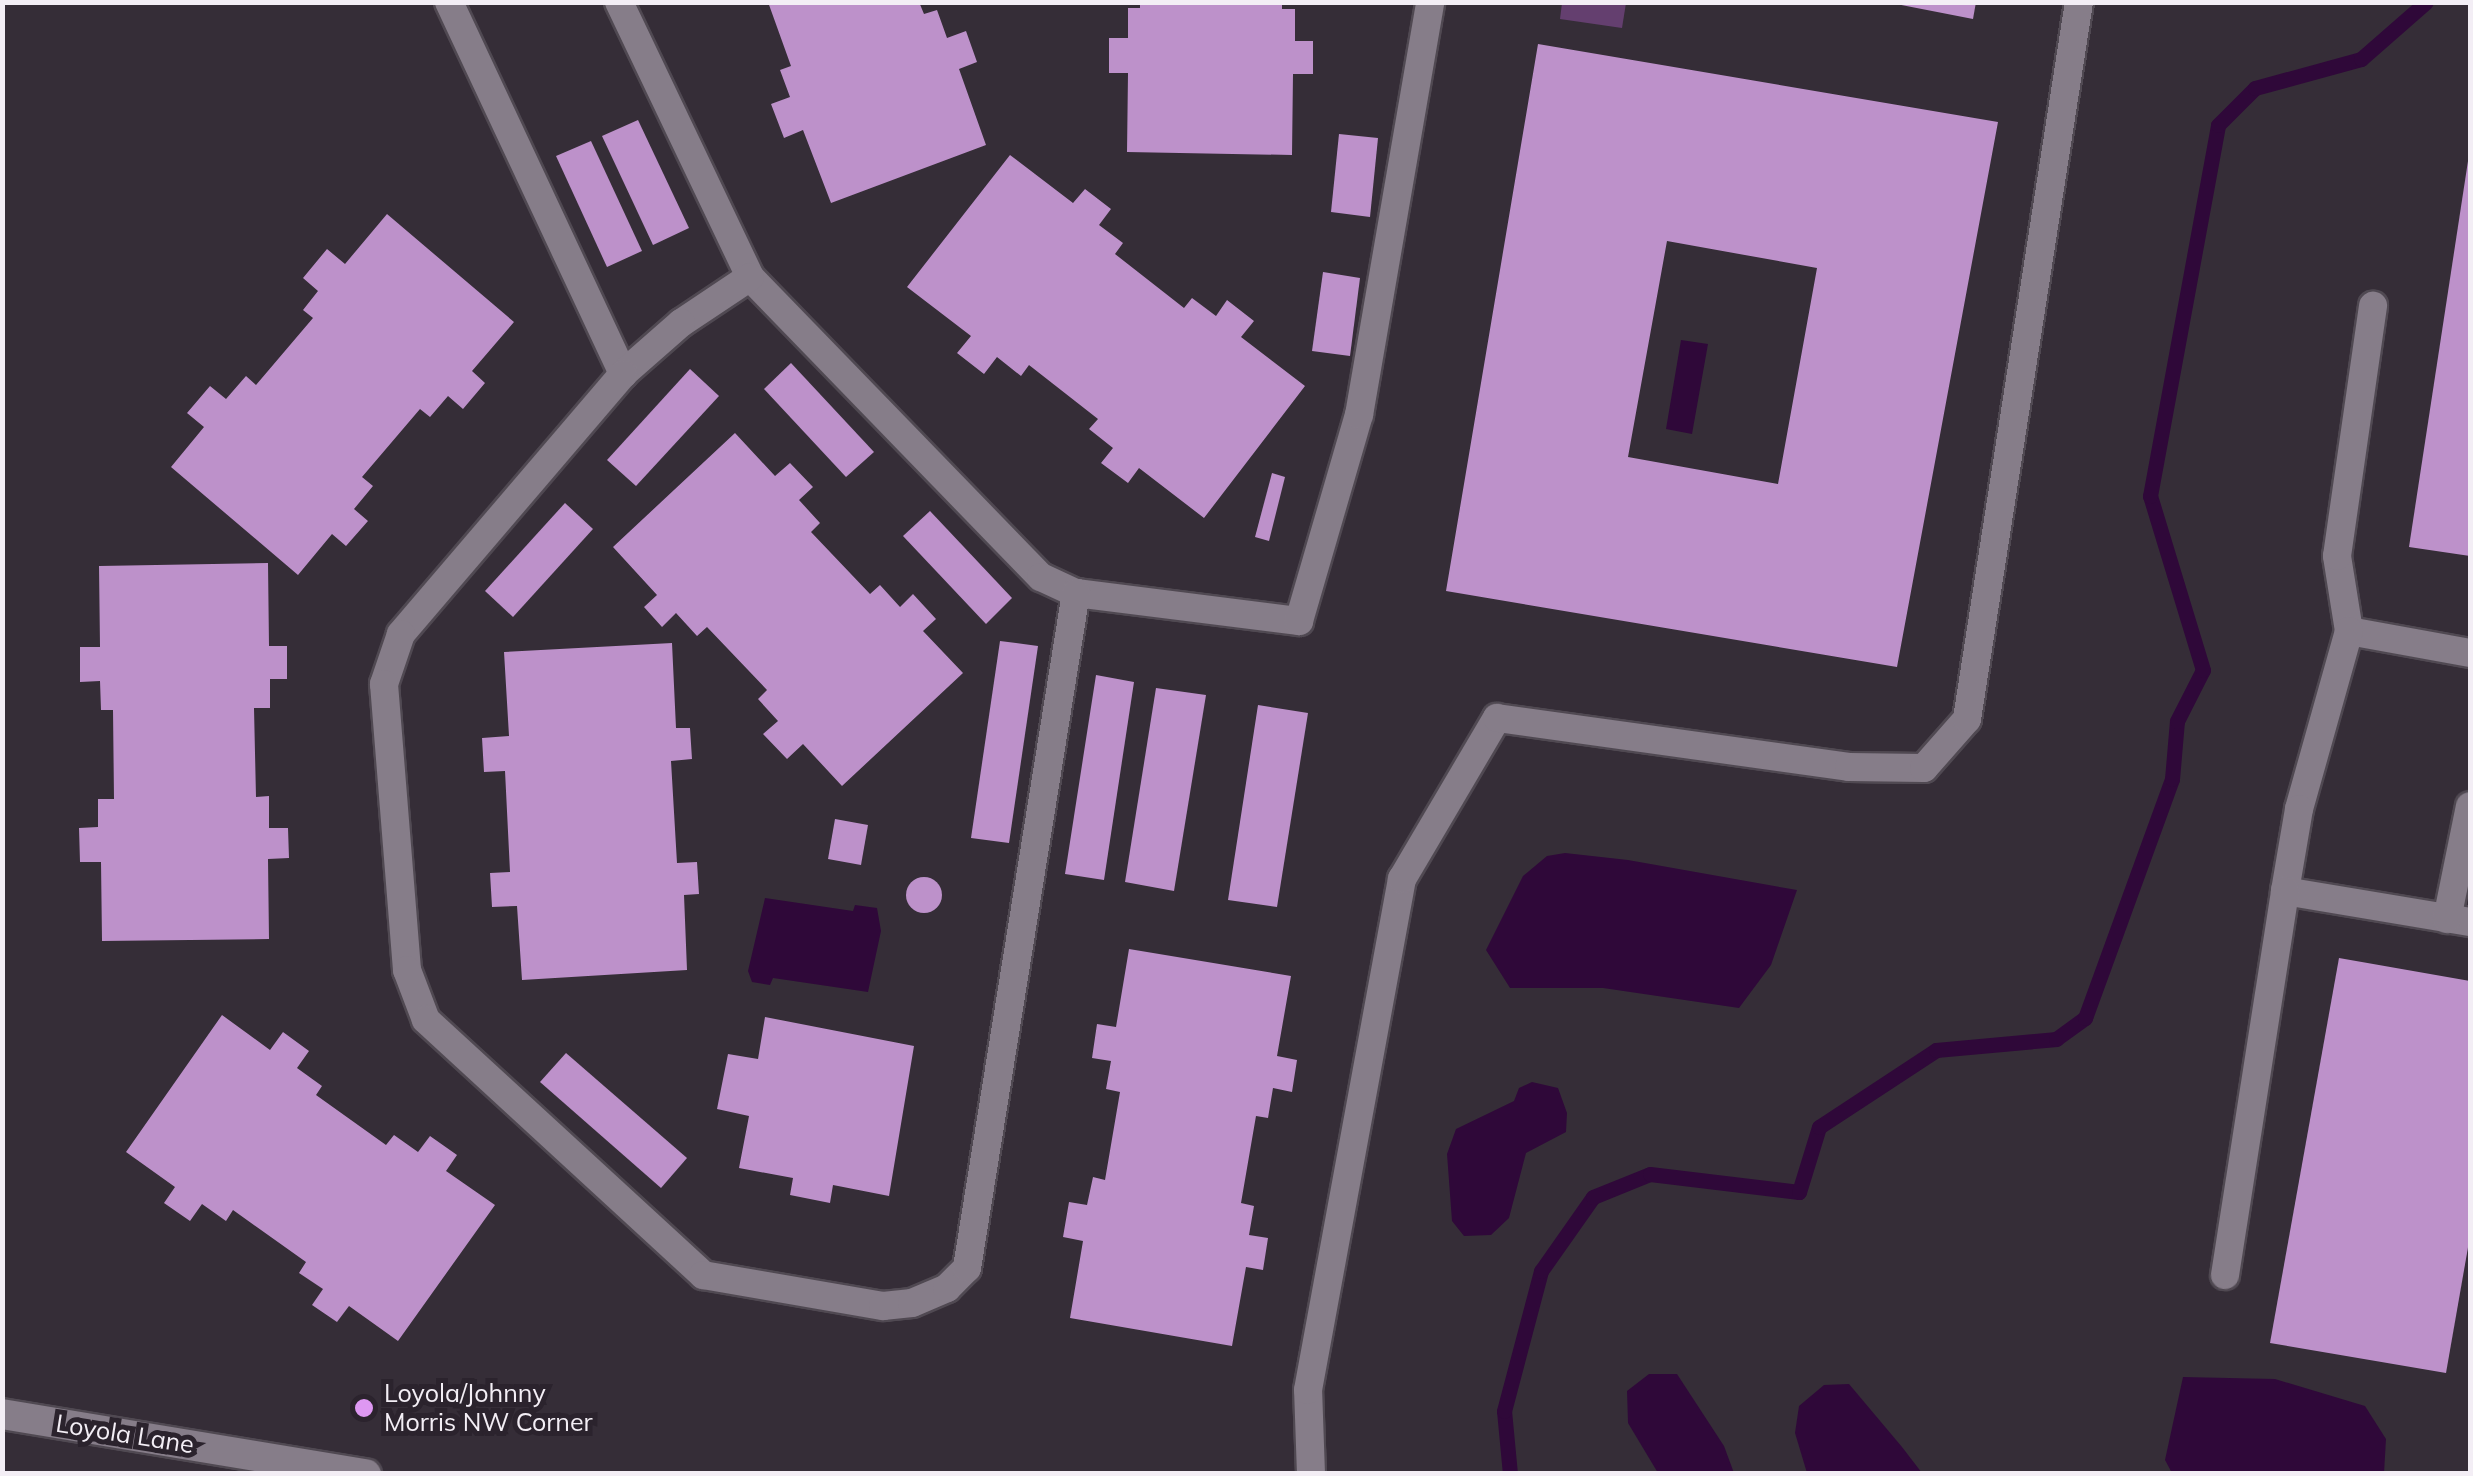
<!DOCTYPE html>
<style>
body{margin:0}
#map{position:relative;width:2473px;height:1476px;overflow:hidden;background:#352d37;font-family:Mulish,sans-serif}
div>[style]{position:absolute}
.green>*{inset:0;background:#643f6f}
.water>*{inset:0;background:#2f0839}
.stream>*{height:15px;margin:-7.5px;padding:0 7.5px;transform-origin:7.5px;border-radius:7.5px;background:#2f0839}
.building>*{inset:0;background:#bd91ca}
.round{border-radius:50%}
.roads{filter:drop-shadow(2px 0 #504952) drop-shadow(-2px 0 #504952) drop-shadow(0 2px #504952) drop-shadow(0 -2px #504952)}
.service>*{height:28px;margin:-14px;padding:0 14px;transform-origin:14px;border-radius:14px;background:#867d89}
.secondary>*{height:30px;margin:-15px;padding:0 15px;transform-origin:15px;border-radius:15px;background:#867d89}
.dots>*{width:28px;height:28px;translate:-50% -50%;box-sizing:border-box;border:5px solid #2b232d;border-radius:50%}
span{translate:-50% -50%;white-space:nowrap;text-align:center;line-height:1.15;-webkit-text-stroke:10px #2b232d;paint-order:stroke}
.poi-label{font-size:25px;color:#f3eef5}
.left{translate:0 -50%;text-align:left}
.street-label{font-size:25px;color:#f3eef5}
.frame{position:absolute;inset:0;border:5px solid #f3eef5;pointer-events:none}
</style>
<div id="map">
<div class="green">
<div style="clip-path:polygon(1562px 3px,1626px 3px,1622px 28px,1560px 19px)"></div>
</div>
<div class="water">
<div style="clip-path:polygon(1681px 340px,1708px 344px,1692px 434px,1666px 429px)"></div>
<div style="clip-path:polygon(1565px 853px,1628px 860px,1797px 890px,1771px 965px,1739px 1008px,1603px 988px,1510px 988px,1486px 950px,1523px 876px,1547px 856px)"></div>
<div style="clip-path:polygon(765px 898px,853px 911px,855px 905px,877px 908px,881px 931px,868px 992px,773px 978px,770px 985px,752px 982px,748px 971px)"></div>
<div style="clip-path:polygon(1532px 1082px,1558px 1088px,1567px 1113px,1566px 1132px,1526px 1153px,1509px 1218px,1491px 1235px,1464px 1236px,1452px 1221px,1447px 1154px,1456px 1129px,1514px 1101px,1519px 1088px)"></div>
<div style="clip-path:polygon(1649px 1374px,1677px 1374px,1724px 1446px,1734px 1473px,1658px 1473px,1628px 1423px,1627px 1391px)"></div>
<div style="clip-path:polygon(2183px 1377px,2275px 1379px,2365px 1406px,2386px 1439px,2384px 1473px,2172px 1473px,2165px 1460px)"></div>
<div style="clip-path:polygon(1849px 1384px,1902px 1447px,1922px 1473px,1807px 1473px,1795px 1433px,1799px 1406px,1824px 1385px)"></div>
</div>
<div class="stream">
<div style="left:1510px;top:1474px;width:63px;rotate:-95.4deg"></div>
<div style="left:1504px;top:1411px;width:145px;rotate:-75.2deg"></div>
<div style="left:1541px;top:1271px;width:90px;rotate:-54.9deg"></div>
<div style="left:1593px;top:1197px;width:61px;rotate:-22deg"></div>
<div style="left:1650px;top:1174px;width:150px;rotate:6.9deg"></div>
<div style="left:1799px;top:1192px;width:68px;rotate:-72.9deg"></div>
<div style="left:1819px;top:1127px;width:140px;rotate:-33.3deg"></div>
<div style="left:1936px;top:1050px;width:121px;rotate:-5.2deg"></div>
<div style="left:2056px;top:1039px;width:36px;rotate:-36deg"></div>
<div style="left:2085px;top:1018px;width:254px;rotate:-70deg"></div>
<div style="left:2172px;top:779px;width:58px;rotate:-85.1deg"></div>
<div style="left:2177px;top:721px;width:57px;rotate:-63deg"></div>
<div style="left:2203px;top:670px;width:182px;rotate:-106.9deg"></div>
<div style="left:2150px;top:496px;width:377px;rotate:-79.6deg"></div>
<div style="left:2218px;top:125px;width:52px;rotate:-45deg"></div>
<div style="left:2255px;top:88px;width:110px;rotate:-15.3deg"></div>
<div style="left:2361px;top:59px;width:86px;rotate:-41.2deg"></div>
</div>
<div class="building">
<div style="clip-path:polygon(768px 2px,919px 2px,924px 14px,937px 10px,947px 38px,966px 31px,977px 62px,959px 69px,986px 145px,831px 203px,803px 130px,784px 138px,771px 104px,790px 97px,780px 70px,791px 66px)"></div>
<div style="clip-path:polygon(1140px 2px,1282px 2px,1282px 9px,1295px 9px,1295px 41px,1313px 41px,1313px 74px,1293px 74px,1292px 155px,1127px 152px,1128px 73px,1109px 73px,1109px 38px,1128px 38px,1128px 8px,1140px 8px)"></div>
<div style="clip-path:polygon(1886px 2px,1976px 2px,1973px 19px)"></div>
<div style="clip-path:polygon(evenodd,1538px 44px,1998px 122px,1897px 667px,1446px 591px,1538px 44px,1667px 241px,1817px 268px,1778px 484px,1628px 457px,1667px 241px)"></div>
<div style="clip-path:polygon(638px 120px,689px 228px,653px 245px,602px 136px)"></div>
<div style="clip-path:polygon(1339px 134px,1378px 138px,1370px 217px,1331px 212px)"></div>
<div style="clip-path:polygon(591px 141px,642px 251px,607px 267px,556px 156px)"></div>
<div style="clip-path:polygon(1010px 155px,1073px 203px,1085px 189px,1111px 209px,1099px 225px,1123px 243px,1115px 254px,1184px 308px,1192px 298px,1216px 316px,1227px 300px,1254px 321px,1241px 337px,1305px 386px,1204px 518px,1139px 468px,1128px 483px,1101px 463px,1113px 448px,1089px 429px,1098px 419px,1029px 365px,1021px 376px,997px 357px,984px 374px,957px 353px,971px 336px,907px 287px)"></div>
<div style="clip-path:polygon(2468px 161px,2470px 162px,2470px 556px,2409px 547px)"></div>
<div style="clip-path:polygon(387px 214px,514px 322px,472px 371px,485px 383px,463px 409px,448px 396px,430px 417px,420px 409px,362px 477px,373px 486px,354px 509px,368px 521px,346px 546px,332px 534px,298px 575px,171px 467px,204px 427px,187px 413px,210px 386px,226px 399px,246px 376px,256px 385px,313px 318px,303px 310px,318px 291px,303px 278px,327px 249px,345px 264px)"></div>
<div style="clip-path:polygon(1323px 272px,1360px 278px,1350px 356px,1312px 351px)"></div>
<div style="clip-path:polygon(791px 363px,874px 452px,846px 477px,764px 389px)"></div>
<div style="clip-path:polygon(690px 369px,719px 396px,636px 486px,607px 460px)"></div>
<div style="clip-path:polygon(735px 433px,775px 476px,790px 463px,813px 487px,799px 500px,820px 523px,811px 532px,870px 594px,880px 585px,900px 607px,913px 594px,936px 619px,923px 631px,963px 673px,842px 786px,803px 744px,787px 759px,763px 734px,778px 721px,758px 699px,767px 690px,707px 627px,697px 636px,676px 613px,662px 627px,644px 607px,657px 595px,613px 547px)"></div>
<div style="clip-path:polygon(1272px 473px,1285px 477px,1269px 541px,1255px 537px)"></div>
<div style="clip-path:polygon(565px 503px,593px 529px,513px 617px,485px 591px)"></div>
<div style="clip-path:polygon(930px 511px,1012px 598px,986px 624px,903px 536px)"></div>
<div style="clip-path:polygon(268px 563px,269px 646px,287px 646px,287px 679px,270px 679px,270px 708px,254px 708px,256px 797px,269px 796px,269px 828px,288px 828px,289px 858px,268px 859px,269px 939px,102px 941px,101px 862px,80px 862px,79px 828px,98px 827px,98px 799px,114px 799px,113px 710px,101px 710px,100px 681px,80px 682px,80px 647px,100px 647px,99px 566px)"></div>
<div style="clip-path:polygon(1000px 641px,1038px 646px,1009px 843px,971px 838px)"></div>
<div style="clip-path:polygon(672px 643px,676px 728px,690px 728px,692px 759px,671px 761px,677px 863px,697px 862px,699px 894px,684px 895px,687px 970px,522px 980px,517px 906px,492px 907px,490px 873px,510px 872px,505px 771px,484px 772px,482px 738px,509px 736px,504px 652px)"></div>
<div style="clip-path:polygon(1096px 675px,1134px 682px,1104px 880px,1065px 874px)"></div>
<div style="clip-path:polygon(1156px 688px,1206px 695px,1174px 891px,1125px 882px)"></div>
<div style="clip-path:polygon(1258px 705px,1308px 713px,1277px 907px,1228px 900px)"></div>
<div style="clip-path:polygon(835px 819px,868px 825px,861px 865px,828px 859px)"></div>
<div class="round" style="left:906px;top:877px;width:36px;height:36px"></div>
<div style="clip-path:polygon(1129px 949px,1291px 976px,1277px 1056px,1297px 1060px,1292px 1092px,1273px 1088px,1268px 1118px,1256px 1116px,1241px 1203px,1254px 1206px,1249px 1235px,1268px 1238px,1263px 1270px,1246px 1267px,1232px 1346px,1070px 1318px,1083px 1241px,1063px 1237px,1069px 1202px,1087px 1205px,1093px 1177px,1105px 1180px,1120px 1092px,1106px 1089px,1111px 1061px,1092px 1058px,1097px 1024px,1116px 1027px)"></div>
<div style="clip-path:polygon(2339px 958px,2470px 981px,2470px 1236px,2446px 1373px,2270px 1343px)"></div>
<div style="clip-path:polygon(222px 1015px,270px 1050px,283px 1032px,309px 1051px,297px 1068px,322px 1086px,316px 1095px,386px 1145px,394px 1135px,418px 1152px,430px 1136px,457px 1155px,446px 1171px,495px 1205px,398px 1341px,349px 1306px,337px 1322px,312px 1305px,323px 1289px,299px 1273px,306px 1262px,233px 1210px,226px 1221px,202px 1204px,190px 1221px,164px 1203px,175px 1187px,126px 1152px)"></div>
<div style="clip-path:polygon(765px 1017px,914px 1046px,889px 1196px,833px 1185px,830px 1203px,790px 1195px,793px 1178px,739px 1168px,749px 1116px,717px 1109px,728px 1054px,758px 1059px)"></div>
<div style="clip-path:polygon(566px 1053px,687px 1158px,661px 1188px,540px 1082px)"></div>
</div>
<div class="roads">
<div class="service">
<div style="left:449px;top:2px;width:411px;rotate:64.9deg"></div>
<div style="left:619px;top:2px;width:305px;rotate:64.5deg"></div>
<div style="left:750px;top:277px;width:418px;rotate:45.9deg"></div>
<div style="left:1041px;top:577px;width:38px;rotate:25deg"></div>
<div style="left:1076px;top:593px;width:225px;rotate:7.2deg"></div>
<div style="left:1299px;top:621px;width:215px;rotate:-73.8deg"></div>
<div style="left:1359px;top:415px;width:419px;rotate:-80.2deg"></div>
<div style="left:750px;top:277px;width:83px;rotate:146.3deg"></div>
<div style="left:681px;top:323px;width:77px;rotate:138.7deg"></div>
<div style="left:623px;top:374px;width:342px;rotate:130.5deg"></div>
<div style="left:401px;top:634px;width:53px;rotate:108.8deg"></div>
<div style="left:384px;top:684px;width:287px;rotate:85.4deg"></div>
<div style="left:407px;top:970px;width:53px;rotate:69.2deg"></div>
<div style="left:426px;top:1020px;width:377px;rotate:42.6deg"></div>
<div style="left:703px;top:1275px;width:183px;rotate:9.8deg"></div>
<div style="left:883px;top:1306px;width:29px;rotate:-6deg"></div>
<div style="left:912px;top:1303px;width:38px;rotate:-23deg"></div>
<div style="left:947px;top:1288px;width:28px;rotate:-45deg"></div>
<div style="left:967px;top:1268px;width:684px;rotate:-80.83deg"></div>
<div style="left:2349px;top:631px;width:76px;rotate:-99.1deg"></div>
<div style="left:2337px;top:556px;width:253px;rotate:-81.8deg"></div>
<div style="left:2470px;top:653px;width:123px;rotate:-169.7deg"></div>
<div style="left:2349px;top:631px;width:185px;rotate:105.7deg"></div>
<div style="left:2299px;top:809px;width:83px;rotate:99.7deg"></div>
<div style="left:2285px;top:891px;width:188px;rotate:9.5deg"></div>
<div style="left:2447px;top:919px;width:115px;rotate:-78.5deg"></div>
<div style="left:2225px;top:1275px;width:389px;rotate:-81.1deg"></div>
<div style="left:1311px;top:1474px;width:84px;rotate:-92deg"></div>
<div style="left:1308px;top:1390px;width:520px;rotate:-79.58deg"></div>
<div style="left:1402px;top:879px;width:187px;rotate:-59.5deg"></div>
<div style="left:1497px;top:718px;width:355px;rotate:7.9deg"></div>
<div style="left:1849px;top:767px;width:75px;rotate:0.8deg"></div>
<div style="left:1924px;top:768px;width:65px;rotate:-48.7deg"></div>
<div style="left:1967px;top:719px;width:726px;rotate:-81.12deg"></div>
</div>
<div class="secondary">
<div style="left:2px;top:1414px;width:369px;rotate:9.4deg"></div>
</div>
</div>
<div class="dots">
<div style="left:364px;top:1408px;background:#de98f2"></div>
</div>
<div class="poi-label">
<span class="left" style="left:384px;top:1408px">Loyola/Johnny<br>Morris NW Corner</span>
</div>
<div class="street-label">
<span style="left:125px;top:1434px;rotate:9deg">Loyola Lane</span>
</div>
<div class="frame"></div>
</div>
